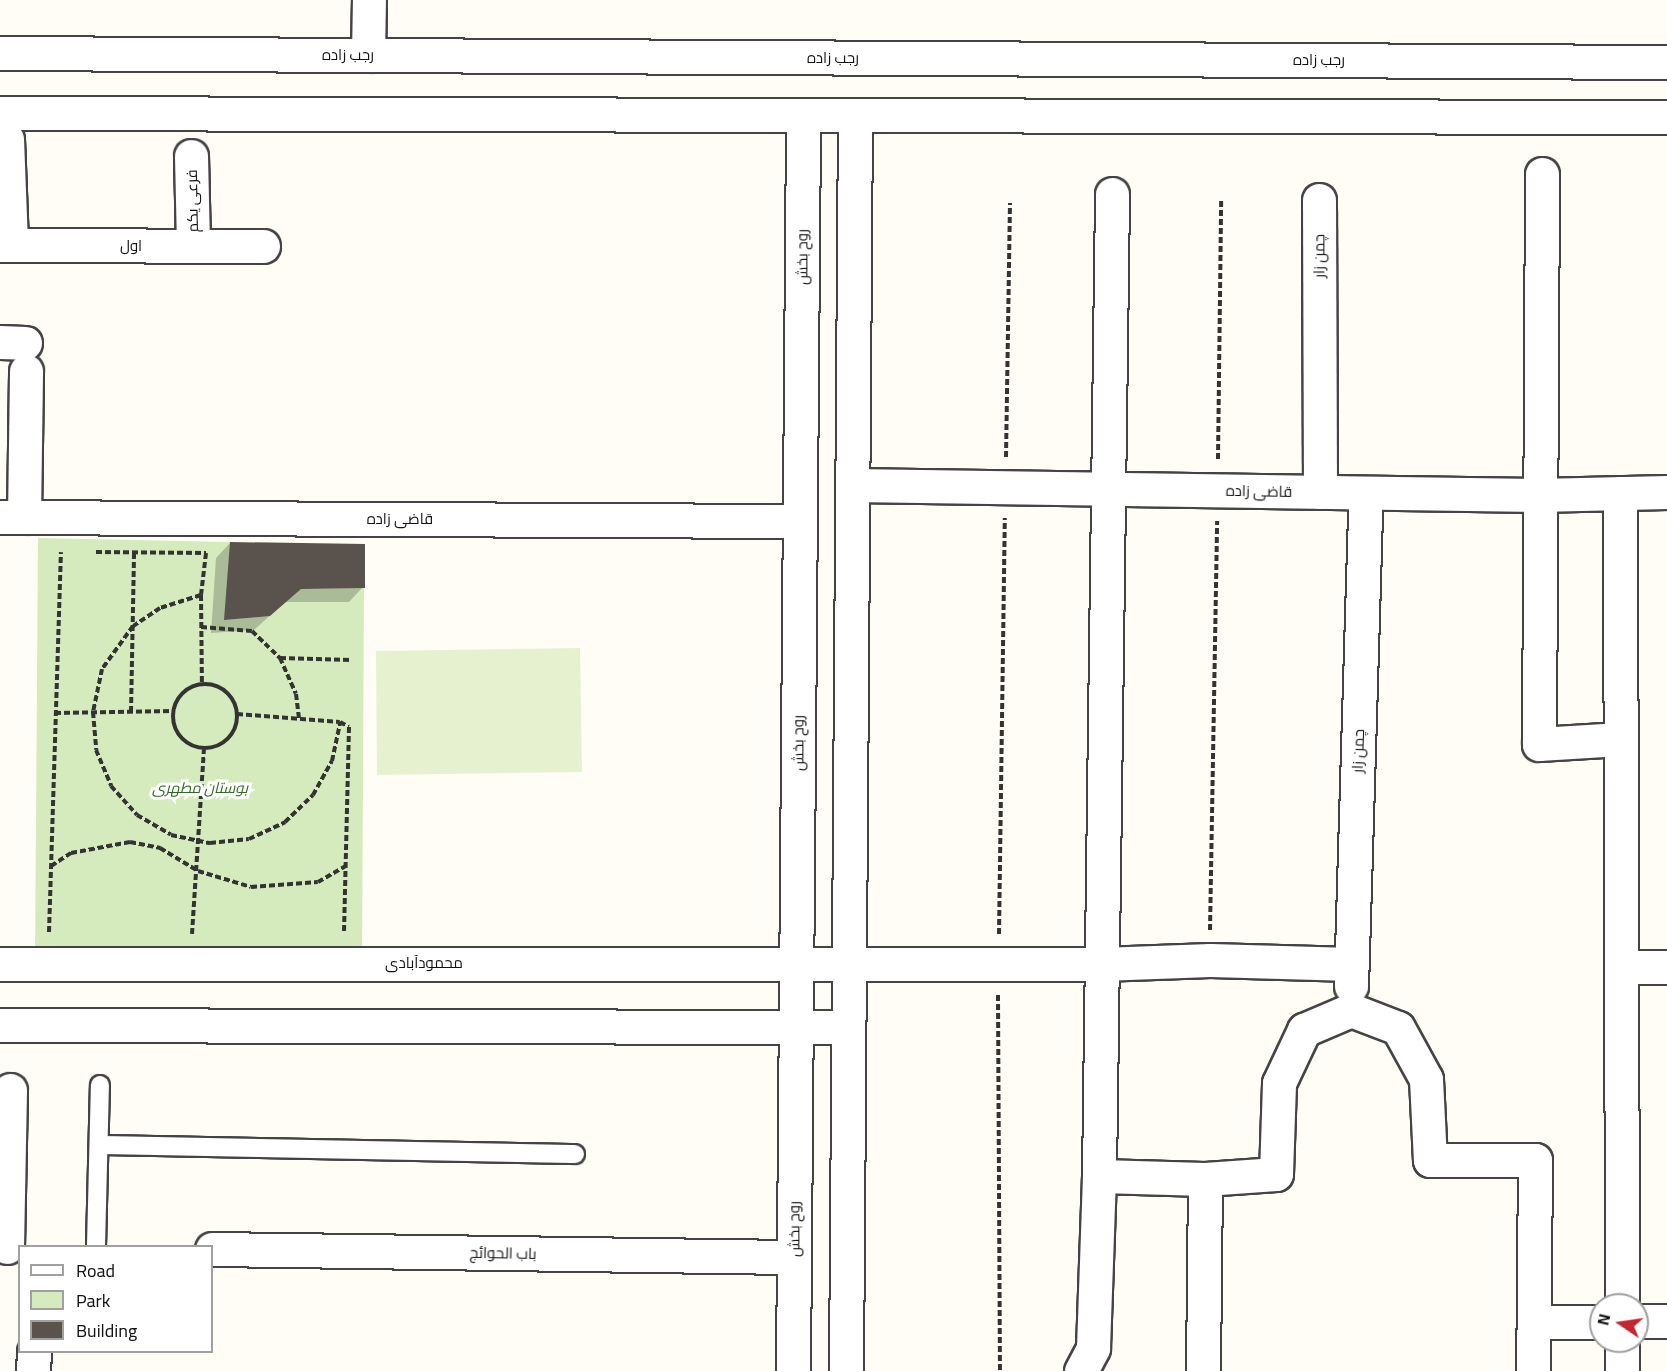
<!DOCTYPE html>
<meta charset="utf-8">
<style>
body{margin:0}
#map{position:relative;width:1667px;height:1371px;overflow:hidden;background:#fffdf5;font-family:Georgia,Cairo,serif}
div>[style]{position:absolute}
.green>*{inset:0;background:#d5ebbd}
.pitch>*{inset:0;background:#e6f2cf}
.shadow>*{inset:0;background:#0003}
.building>*{inset:0;background:#5a524d}
.path>*{height:4px;margin-top:-2px;transform-origin:0;background:repeating-linear-gradient(90deg,#333 0 6px,transparent 0 9px)}
.path>.ring{margin:-2px;padding:0;box-sizing:content-box;background:none;border:4px solid #333;border-radius:50%}
.roads{filter:drop-shadow(2px 0 #444) drop-shadow(-2px 0 #444) drop-shadow(0 2px #444) drop-shadow(0 -2px #444)}
.lane>*{height:18px;margin:-9px;padding:0 9px;transform-origin:9px;border-radius:9px;background:#fff}
.street>*{height:33px;margin:-16.5px;padding:0 16.5px;transform-origin:16.5px;border-radius:16.5px;background:#fff}
span{translate:-50% -50%;white-space:nowrap;text-align:center;line-height:1.15;-webkit-text-stroke:6px #fff;paint-order:stroke}
.street-label{font-size:15px;color:#111}
.park-label{font-size:15px;color:#2f6b1f;font-style:italic}
.legend{position:absolute;left:18px;top:1245px;width:195px;height:108px;box-sizing:border-box;background:#fff;border:2px solid #a0a0a0;margin:0;padding:8px 10px;list-style:none;font-size:18px;color:#111}
.legend li{display:flex;align-items:center;gap:12px;height:30px}
.legend b{width:30px;border:2px solid #a0a0a0}
.north{position:absolute;left:1589px;top:1293px;width:60px;height:60px;box-sizing:border-box;background:#fff;border:2px solid #a0a0a0;border-radius:50%;rotate:283deg;font-size:16px;font-weight:700;line-height:24px;text-align:center;color:#111}
.north::after{content:'';display:block;margin:auto;width:21px;height:27px;background:#c4262e;clip-path:polygon(50% 0,100% 100%,50% 72%,0 100%)}
</style>
<div id="map">
<div class="green">
<div style="clip-path:polygon(38px 538px,230px 542px,225px 620px,270px 616px,301px 589px,364px 588px,362px 957px,35px 960px)"></div>
</div>
<div class="pitch">
<div style="clip-path:polygon(580px 648px,582px 772px,377px 775px,376px 651px)"></div>
</div>
<div class="shadow">
<div style="clip-path:polygon(230px 543px,363px 587px,349px 602px,285px 602px,254px 630px,211px 633px,216px 558px)"></div>
</div>
<div class="building">
<div style="clip-path:polygon(230px 542px,365px 544px,365px 588px,301px 589px,270px 616px,224px 620px)"></div>
</div>
<div class="path">
<div style="left:1006px;top:457px;width:254px;rotate:-89.1deg"></div>
<div style="left:1218px;top:459px;width:260px;rotate:-89.3deg"></div>
<div style="left:96px;top:552px;width:110px;rotate:0.5deg"></div>
<div style="left:206px;top:553px;width:42px;rotate:96.8deg"></div>
<div style="left:201px;top:595px;width:89px;rotate:89.4deg"></div>
<div style="left:201px;top:595px;width:43px;rotate:162.4deg"></div>
<div style="left:160px;top:608px;width:32px;rotate:146deg"></div>
<div style="left:133px;top:626px;width:53px;rotate:125.8deg"></div>
<div style="left:102px;top:669px;width:44px;rotate:101.8deg"></div>
<div style="left:93px;top:712px;width:38px;rotate:85deg"></div>
<div style="left:96px;top:750px;width:39px;rotate:67deg"></div>
<div style="left:111px;top:786px;width:39px;rotate:48deg"></div>
<div style="left:137px;top:815px;width:39px;rotate:30deg"></div>
<div style="left:171px;top:835px;width:40px;rotate:12deg"></div>
<div style="left:210px;top:843px;width:39px;rotate:-6deg"></div>
<div style="left:249px;top:839px;width:40px;rotate:-25deg"></div>
<div style="left:285px;top:822px;width:39px;rotate:-44deg"></div>
<div style="left:313px;top:795px;width:39px;rotate:-61deg"></div>
<div style="left:332px;top:761px;width:40px;rotate:-78deg"></div>
<div style="left:201px;top:627px;width:51px;rotate:4.5deg"></div>
<div style="left:252px;top:631px;width:39px;rotate:44deg"></div>
<div style="left:280px;top:658px;width:39px;rotate:66deg"></div>
<div style="left:296px;top:694px;width:25px;rotate:83deg"></div>
<div style="left:280px;top:658px;width:71px;rotate:1.6deg"></div>
<div class="ring" style="left:173px;top:684px;width:60px;height:60px"></div>
<div style="left:131px;top:712px;width:160px;rotate:-88.9deg"></div>
<div style="left:55px;top:713px;width:118px;rotate:-1deg"></div>
<div style="left:237px;top:714px;width:103px;rotate:4.4deg"></div>
<div style="left:340px;top:722px;width:10px;rotate:29deg"></div>
<div style="left:349px;top:727px;width:207px;rotate:91.4deg"></div>
<div style="left:51px;top:866px;width:24px;rotate:-33deg"></div>
<div style="left:71px;top:853px;width:60px;rotate:-10.6deg"></div>
<div style="left:130px;top:842px;width:31px;rotate:11deg"></div>
<div style="left:160px;top:848px;width:44px;rotate:31.2deg"></div>
<div style="left:198px;top:871px;width:55px;rotate:16.8deg"></div>
<div style="left:251px;top:887px;width:67px;rotate:-4.3deg"></div>
<div style="left:318px;top:882px;width:32px;rotate:-30deg"></div>
<div style="left:1210px;top:930px;width:409px;rotate:-89deg"></div>
<div style="left:49px;top:932px;width:380px;rotate:-88.2deg"></div>
<div style="left:192px;top:934px;width:185px;rotate:-86.3deg"></div>
<div style="left:999px;top:934px;width:416px;rotate:-89.2deg"></div>
<div style="left:998px;top:995px;width:376px;rotate:89.7deg"></div>
</div>
<div class="roads">
<div class="lane">
<div style="left:99px;top:1145px;width:476px;rotate:1.1deg"></div>
<div style="left:96px;top:1246px;width:161px;rotate:-88.6deg"></div>
</div>
<div class="street">
<div style="left:0;top:53px;width:1667px;rotate:0.31deg"></div>
<div style="left:368px;top:55px;width:55px;rotate:-89deg"></div>
<div style="left:0;top:113px;width:1667px;rotate:0.14deg"></div>
<div style="left:7px;top:139px;width:106px;rotate:87.8deg"></div>
<div style="left:191px;top:156px;width:90px;rotate:88.7deg"></div>
<div style="left:1542px;top:174px;width:570px;rotate:90.3deg"></div>
<div style="left:1539px;top:744px;width:81px;rotate:-3.5deg"></div>
<div style="left:1319px;top:200px;width:292px;rotate:89.8deg"></div>
<div style="left:0;top:245px;width:263px;rotate:0.2deg"></div>
<div style="left:0;top:342px;width:25px;rotate:2deg"></div>
<div style="left:852px;top:485px;width:686px;rotate:0.84deg"></div>
<div style="left:1538px;top:495px;width:129px;rotate:-1.3deg"></div>
<div style="left:1620px;top:493px;width:812px;rotate:89.86deg"></div>
<div style="left:0;top:517px;width:800px;rotate:0.29deg"></div>
<div style="left:24px;top:517px;width:146px;rotate:-89.2deg"></div>
<div style="left:0;top:964px;width:1101px"></div>
<div style="left:1101px;top:964px;width:109px;rotate:-2.1deg"></div>
<div style="left:1210px;top:960px;width:142px;rotate:1.6deg"></div>
<div style="left:1621px;top:967px;width:46px"></div>
<div style="left:1351px;top:986px;width:493px;rotate:-88.3deg"></div>
<div style="left:0;top:1025px;width:848px;rotate:0.14deg"></div>
<div style="left:1099px;top:1176px;width:106px;rotate:1.6deg"></div>
<div style="left:7px;top:1247px;width:157px;rotate:-88.9deg"></div>
<div style="left:212px;top:1249px;width:582px;rotate:0.79deg"></div>
<div style="left:1637px;top:1321px;width:30px"></div>
<div style="left:1534px;top:1322px;width:67px"></div>
<div style="left:33px;top:1371px;width:19px;rotate:-87deg"></div>
<div style="left:793px;top:1371px;width:1256px;rotate:-89.54deg"></div>
<div style="left:846px;top:1371px;width:1256px;rotate:-89.59deg"></div>
<div style="left:1081px;top:1371px;width:26px;rotate:-62deg"></div>
<div style="left:1093px;top:1348px;width:172px;rotate:-88deg"></div>
<div style="left:1099px;top:1176px;width:982px;rotate:-89.24deg"></div>
<div style="left:1203px;top:1371px;width:192px;rotate:-89.4deg"></div>
<div style="left:1205px;top:1179px;width:71px;rotate:-4deg"></div>
<div style="left:1276px;top:1174px;width:91px;rotate:-88.1deg"></div>
<div style="left:1279px;top:1083px;width:59px;rotate:-64.7deg"></div>
<div style="left:1304px;top:1030px;width:51px;rotate:-23.1deg"></div>
<div style="left:1351px;top:1010px;width:50px;rotate:21deg"></div>
<div style="left:1398px;top:1028px;width:58px;rotate:61.2deg"></div>
<div style="left:1426px;top:1079px;width:81px;rotate:87.2deg"></div>
<div style="left:1430px;top:1160px;width:105px"></div>
<div style="left:1535px;top:1160px;width:211px;rotate:90.5deg"></div>
<div style="left:1622px;top:1371px;width:30px;rotate:-90deg"></div>
</div>
</div>
<div class="street-label">
<span style="left:348px;top:55px">رجب زاده</span>
<span style="left:833px;top:58px">رجب زاده</span>
<span style="left:1319px;top:60px">رجب زاده</span>
<span style="left:192px;top:201px;rotate:-91deg">فرعی یکم</span>
<span style="left:131px;top:246px">اول</span>
<span style="left:1319px;top:256px;rotate:-90deg">چمن زار</span>
<span style="left:802px;top:257px;rotate:-90deg">روح بخش</span>
<span style="left:1259px;top:491px;rotate:1deg">قاضی زاده</span>
<span style="left:400px;top:519px">قاضی زاده</span>
<span style="left:798px;top:743px;rotate:-90deg">روح بخش</span>
<span style="left:1358px;top:751px;rotate:-88deg">چمن زار</span>
<span style="left:424px;top:963px">محمودآبادی</span>
<span style="left:794px;top:1229px;rotate:-90deg">روح بخش</span>
<span style="left:503px;top:1253px;rotate:1deg">باب الحوائج</span>
</div>
<div class="park-label">
<span style="left:200px;top:788px">بوستان مطهری</span>
</div>
<ul class="legend">
<li><b style="height:8px;background:#fff"></b>Road</li>
<li><b style="height:16px;background:#d5ebbd"></b>Park</li>
<li><b style="height:16px;background:#5a524d"></b>Building</li>
</ul>
<div class="north">N</div>
</div>
